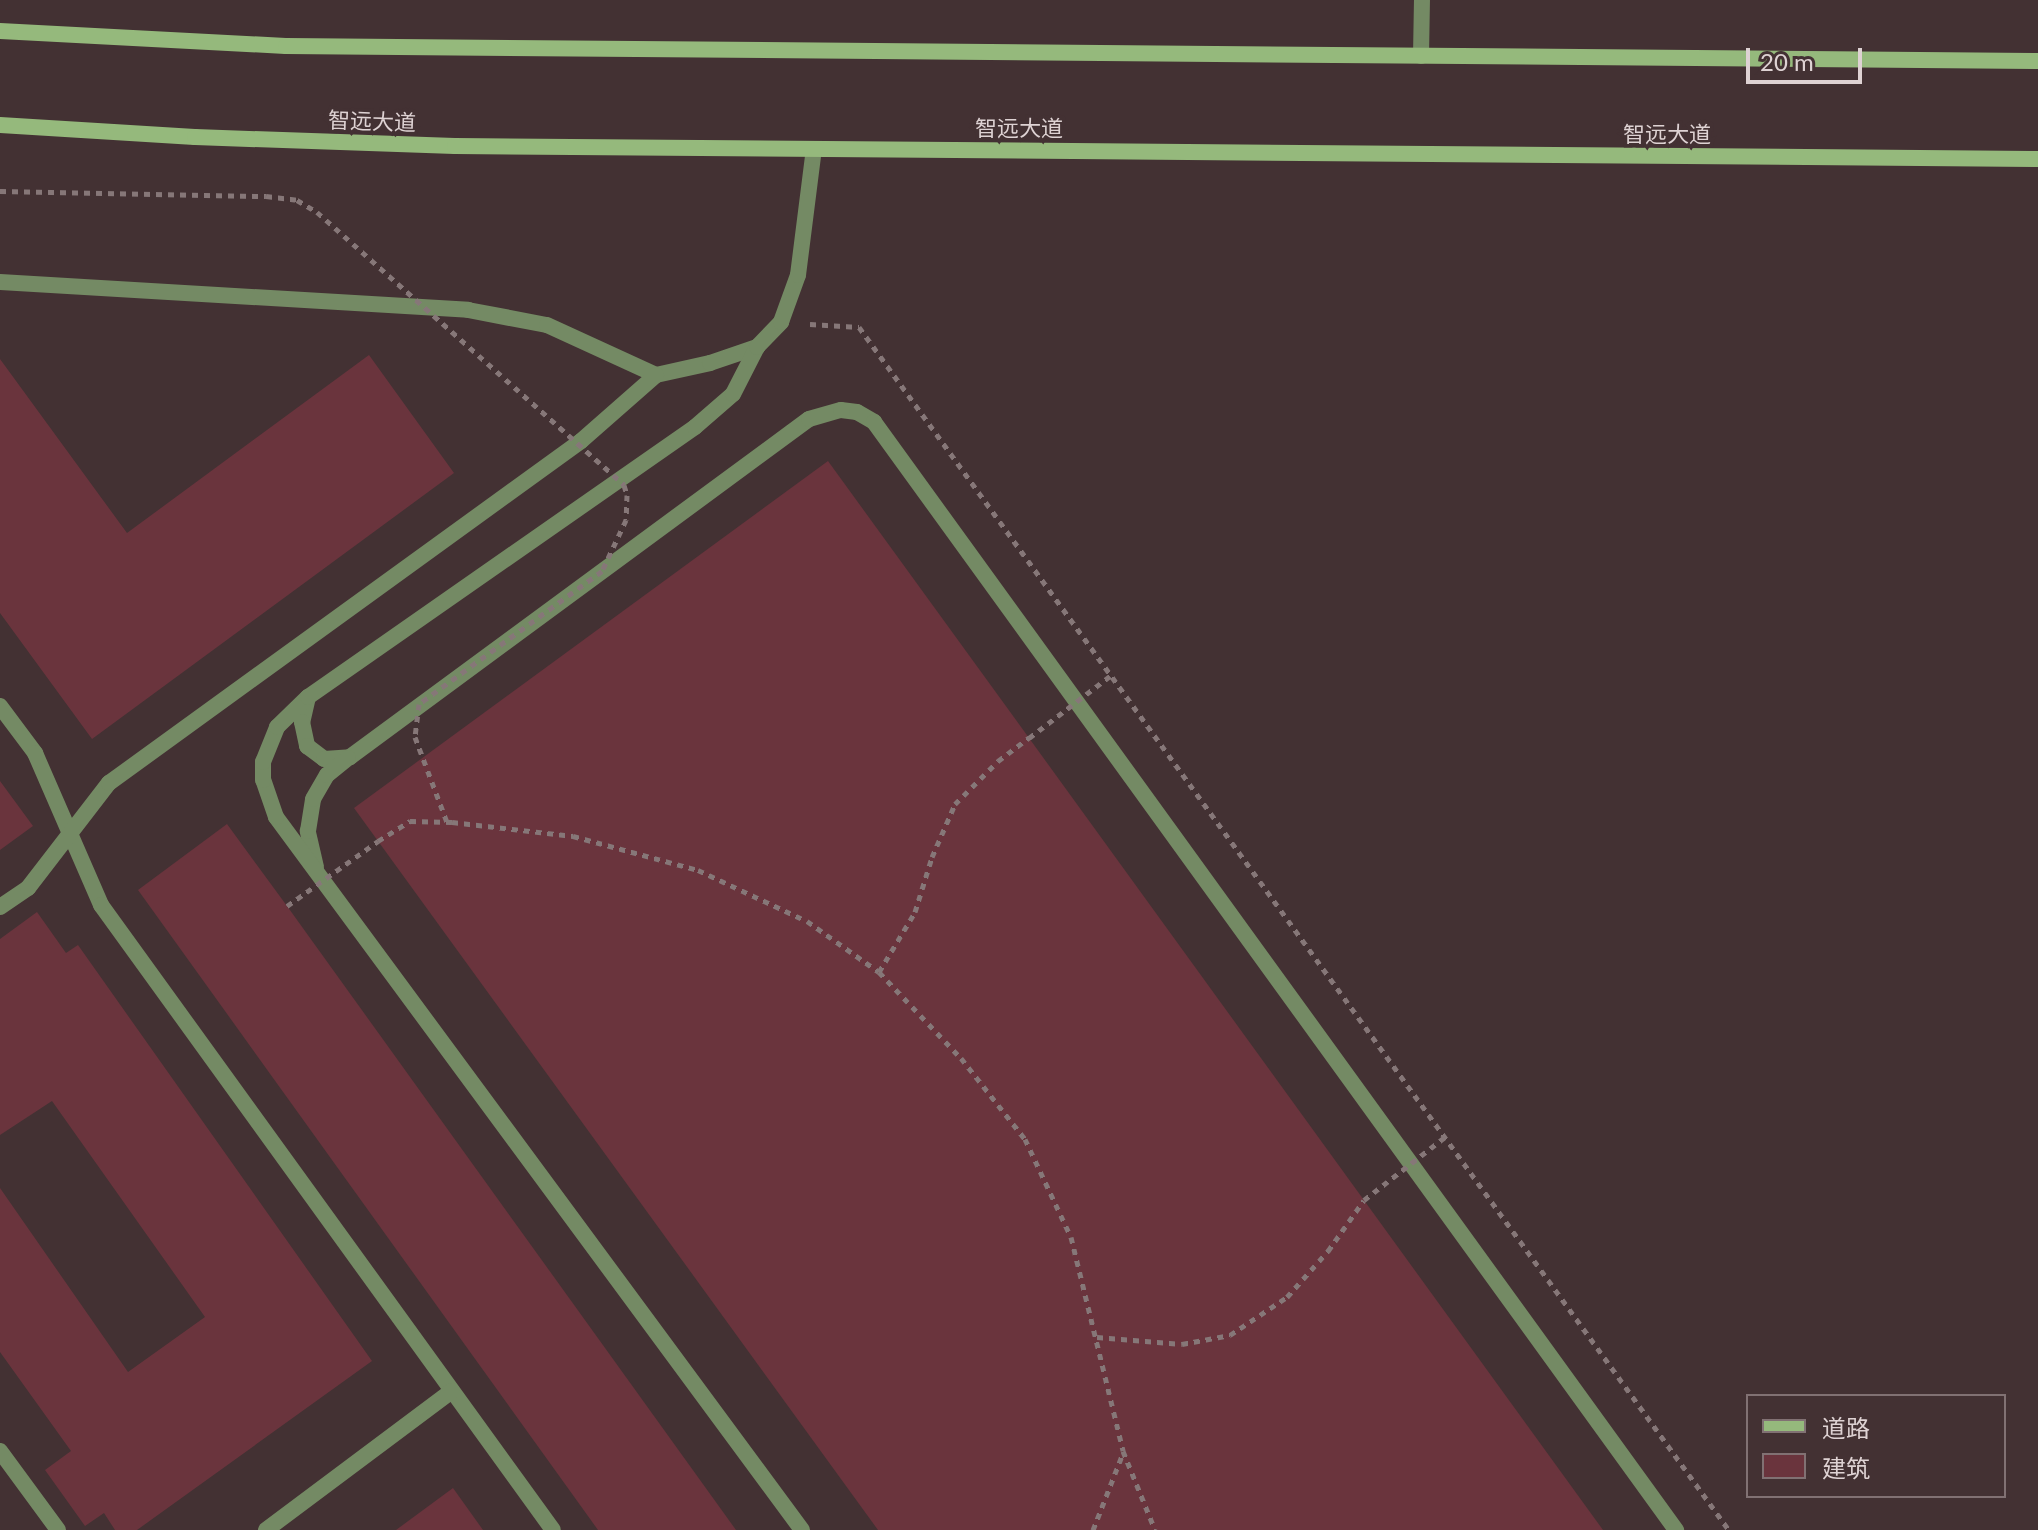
<!DOCTYPE html>
<meta charset="utf-8">
<style>
body{margin:0}
#map{position:relative;width:2038px;height:1530px;overflow:hidden;background:#433133;font-family:Lato,"Noto Sans SC",sans-serif}
div>[style]{position:absolute}
.building>*{inset:0;background:#6a343d}
.path>*{height:5px;margin-top:-2.5px;transform-origin:0;background:repeating-linear-gradient(90deg,#867778 0 6px,transparent 0 12px)}
.lane>*{height:16px;margin:-8px;padding:0 8px;transform-origin:8px;border-radius:8px;background:#748a64}
.secondary>*{height:16px;margin:-8px;padding:0 8px;transform-origin:8px;border-radius:8px;background:#95b97c}
.path-bridge>*{height:5px;margin-top:-2.5px;transform-origin:0;background:repeating-linear-gradient(90deg,#867778 0 6px,transparent 0 12px)}
span{translate:-50% -50%;white-space:nowrap;text-align:center;line-height:1.15;-webkit-text-stroke:7px #433133;paint-order:stroke}
.street-label{font-size:22px;color:#ded2d3}
.legend{position:absolute;left:1746px;top:1394px;width:260px;height:104px;box-sizing:border-box;background:#433133;border:2px solid #817173;margin:0;padding:10px 14px;list-style:none;font-size:24px;color:#ded2d3}
.legend li{display:flex;align-items:center;gap:16px;height:40px}
.legend b{width:40px;border:2px solid #817173}
.scale{position:absolute;left:1746px;top:48px;width:116px;height:36px;box-sizing:border-box;border:4px solid #ded2d3;border-top:0;padding-left:10px;font-size:24px;line-height:28px;white-space:nowrap;color:#ded2d3;-webkit-text-stroke:6px #433133;paint-order:stroke}
</style>
<div id="map">
<div class="building">
<div style="clip-path:polygon(369px 355px,454px 473px,92px 739px,0 613px,0 359px,127px 533px)"></div>
<div style="clip-path:polygon(828px 461px,1029px 738px,1603px 1530px,878px 1530px,354px 808px)"></div>
<div style="clip-path:polygon(0 781px,33px 826px,0 850px)"></div>
<div style="clip-path:polygon(227px 824px,287px 906px,736px 1530px,598px 1530px,138px 890px)"></div>
<div style="clip-path:polygon(37px 912px,66px 953px,78px 945px,372px 1361px,137px 1530px,115px 1530px,104px 1513px,85px 1526px,45px 1470px,71px 1451px,0 1352px,0 1188px,128px 1372px,205px 1317px,52px 1101px,0 1135px,0 939px)"></div>
<div style="clip-path:polygon(453px 1488px,483px 1530px,396px 1530px)"></div>
</div>
<div class="path">
<div style="left:810px;top:324px;width:49px;rotate:3.5deg"></div>
<div style="left:859px;top:327px;width:1485px;rotate:54.13deg"></div>
<div style="left:378px;top:841px;width:38px;rotate:-32deg"></div>
<div style="left:410px;top:821px;width:42px;rotate:1.4deg"></div>
<div style="left:452px;top:822px;width:122px;rotate:6.6deg"></div>
<div style="left:573px;top:836px;width:130px;rotate:15.2deg"></div>
<div style="left:698px;top:870px;width:120px;rotate:25.1deg"></div>
<div style="left:807px;top:921px;width:88px;rotate:35.3deg"></div>
<div style="left:879px;top:972px;width:119px;rotate:46.4deg"></div>
<div style="left:961px;top:1058px;width:103px;rotate:51.7deg"></div>
<div style="left:1025px;top:1139px;width:108px;rotate:64.9deg"></div>
<div style="left:1071px;top:1237px;width:220px;rotate:76.3deg"></div>
<div style="left:1123px;top:1451px;width:85px;rotate:67.9deg"></div>
<div style="left:879px;top:972px;width:70px;rotate:-59deg"></div>
<div style="left:915px;top:912px;width:58px;rotate:-72.8deg"></div>
<div style="left:932px;top:857px;width:58px;rotate:-66.5deg"></div>
<div style="left:955px;top:804px;width:61px;rotate:-45deg"></div>
<div style="left:998px;top:761px;width:39px;rotate:-37deg"></div>
<div style="left:1097px;top:1337px;width:85px;rotate:4.7deg"></div>
<div style="left:1182px;top:1344px;width:49px;rotate:-10.6deg"></div>
<div style="left:1230px;top:1335px;width:69px;rotate:-33.7deg"></div>
<div style="left:1287px;top:1297px;width:62px;rotate:-48.3deg"></div>
<div style="left:1328px;top:1251px;width:62px;rotate:-54.8deg"></div>
<div style="left:1093px;top:1530px;width:83px;rotate:-68.7deg"></div>
</div>
<div class="lane">
<div style="left:1421px;top:56px;width:56px;rotate:-89deg"></div>
<div style="left:0;top:282px;width:469px;rotate:3.4deg"></div>
<div style="left:468px;top:310px;width:80px;rotate:10.8deg"></div>
<div style="left:547px;top:325px;width:120px;rotate:24.6deg"></div>
<div style="left:656px;top:375px;width:55px;rotate:-12.5deg"></div>
<div style="left:710px;top:363px;width:50px;rotate:-18.8deg"></div>
<div style="left:308px;top:697px;width:26px;rotate:103deg"></div>
<div style="left:302px;top:722px;width:25px;rotate:78deg"></div>
<div style="left:307px;top:746px;width:21px;rotate:37deg"></div>
<div style="left:324px;top:759px;width:26px;rotate:-4deg"></div>
<div style="left:350px;top:757px;width:570px;rotate:-36.37deg"></div>
<div style="left:809px;top:419px;width:33px;rotate:-16deg"></div>
<div style="left:841px;top:410px;width:16px;rotate:7deg"></div>
<div style="left:857px;top:412px;width:20px;rotate:30deg"></div>
<div style="left:874px;top:422px;width:1368px;rotate:54.1deg"></div>
<div style="left:0;top:706px;width:59px;rotate:53.3deg"></div>
<div style="left:35px;top:753px;width:166px;rotate:66.5deg"></div>
<div style="left:101px;top:905px;width:771px;rotate:54.13deg"></div>
<div style="left:316px;top:867px;width:37px;rotate:-103deg"></div>
<div style="left:308px;top:831px;width:32px;rotate:-81deg"></div>
<div style="left:313px;top:799px;width:28px;rotate:-60deg"></div>
<div style="left:327px;top:775px;width:27px;rotate:-39deg"></div>
<div style="left:0;top:907px;width:34px;rotate:-34deg"></div>
<div style="left:28px;top:888px;width:133px;rotate:-52.4deg"></div>
<div style="left:109px;top:783px;width:583px;rotate:-35.93deg"></div>
<div style="left:581px;top:441px;width:100px;rotate:-41.3deg"></div>
<div style="left:0;top:1451px;width:98px;rotate:53.7deg"></div>
<div style="left:266px;top:1530px;width:232px;rotate:-36.8deg"></div>
<div style="left:802px;top:1530px;width:886px;rotate:-126.42deg"></div>
<div style="left:276px;top:817px;width:39px;rotate:-109deg"></div>
<div style="left:263px;top:780px;width:18px;rotate:-90deg"></div>
<div style="left:263px;top:762px;width:38px;rotate:-68deg"></div>
<div style="left:277px;top:727px;width:43px;rotate:-44.1deg"></div>
<div style="left:308px;top:697px;width:472px;rotate:-34.9deg"></div>
<div style="left:695px;top:427px;width:50px;rotate:-41deg"></div>
<div style="left:733px;top:394px;width:53px;rotate:-62.9deg"></div>
<div style="left:757px;top:347px;width:35px;rotate:-46deg"></div>
<div style="left:781px;top:322px;width:50px;rotate:-70.1deg"></div>
<div style="left:798px;top:275px;width:127px;rotate:-82.8deg"></div>
</div>
<div class="secondary">
<div style="left:0;top:31px;width:286px;rotate:3deg"></div>
<div style="left:286px;top:46px;width:1752px;rotate:0.49deg"></div>
<div style="left:0;top:125px;width:195px;rotate:3.5deg"></div>
<div style="left:195px;top:137px;width:260px;rotate:2deg"></div>
<div style="left:455px;top:146px;width:1583px;rotate:0.47deg"></div>
</div>
<div class="path-bridge">
<div style="left:0;top:191px;width:266px;rotate:1.1deg"></div>
<div style="left:266px;top:196px;width:31px;rotate:7deg"></div>
<div style="left:297px;top:200px;width:23px;rotate:31deg"></div>
<div style="left:317px;top:212px;width:411px;rotate:41.6deg"></div>
<div style="left:624px;top:485px;width:10px;rotate:73deg"></div>
<div style="left:627px;top:495px;width:25px;rotate:92deg"></div>
<div style="left:626px;top:520px;width:56px;rotate:115.2deg"></div>
<div style="left:602px;top:571px;width:226px;rotate:144deg"></div>
<div style="left:419px;top:704px;width:33px;rotate:97deg"></div>
<div style="left:415px;top:737px;width:91px;rotate:69.4deg"></div>
<div style="left:1029px;top:738px;width:102px;rotate:-37.4deg"></div>
<div style="left:287px;top:906px;width:112px;rotate:-35.5deg"></div>
<div style="left:1364px;top:1200px;width:103px;rotate:-37.9deg"></div>
</div>
<div class="street-label">
<span style="left:372px;top:121px;rotate:2deg">智远大道</span>
<span style="left:1019px;top:128px">智远大道</span>
<span style="left:1667px;top:134px">智远大道</span>
</div>
<ul class="legend">
<li><b style="height:10px;background:#95b97c"></b>道路</li>
<li><b style="height:22px;background:#6a343d"></b>建筑</li>
</ul>
<div class="scale">20 m</div>
</div>
